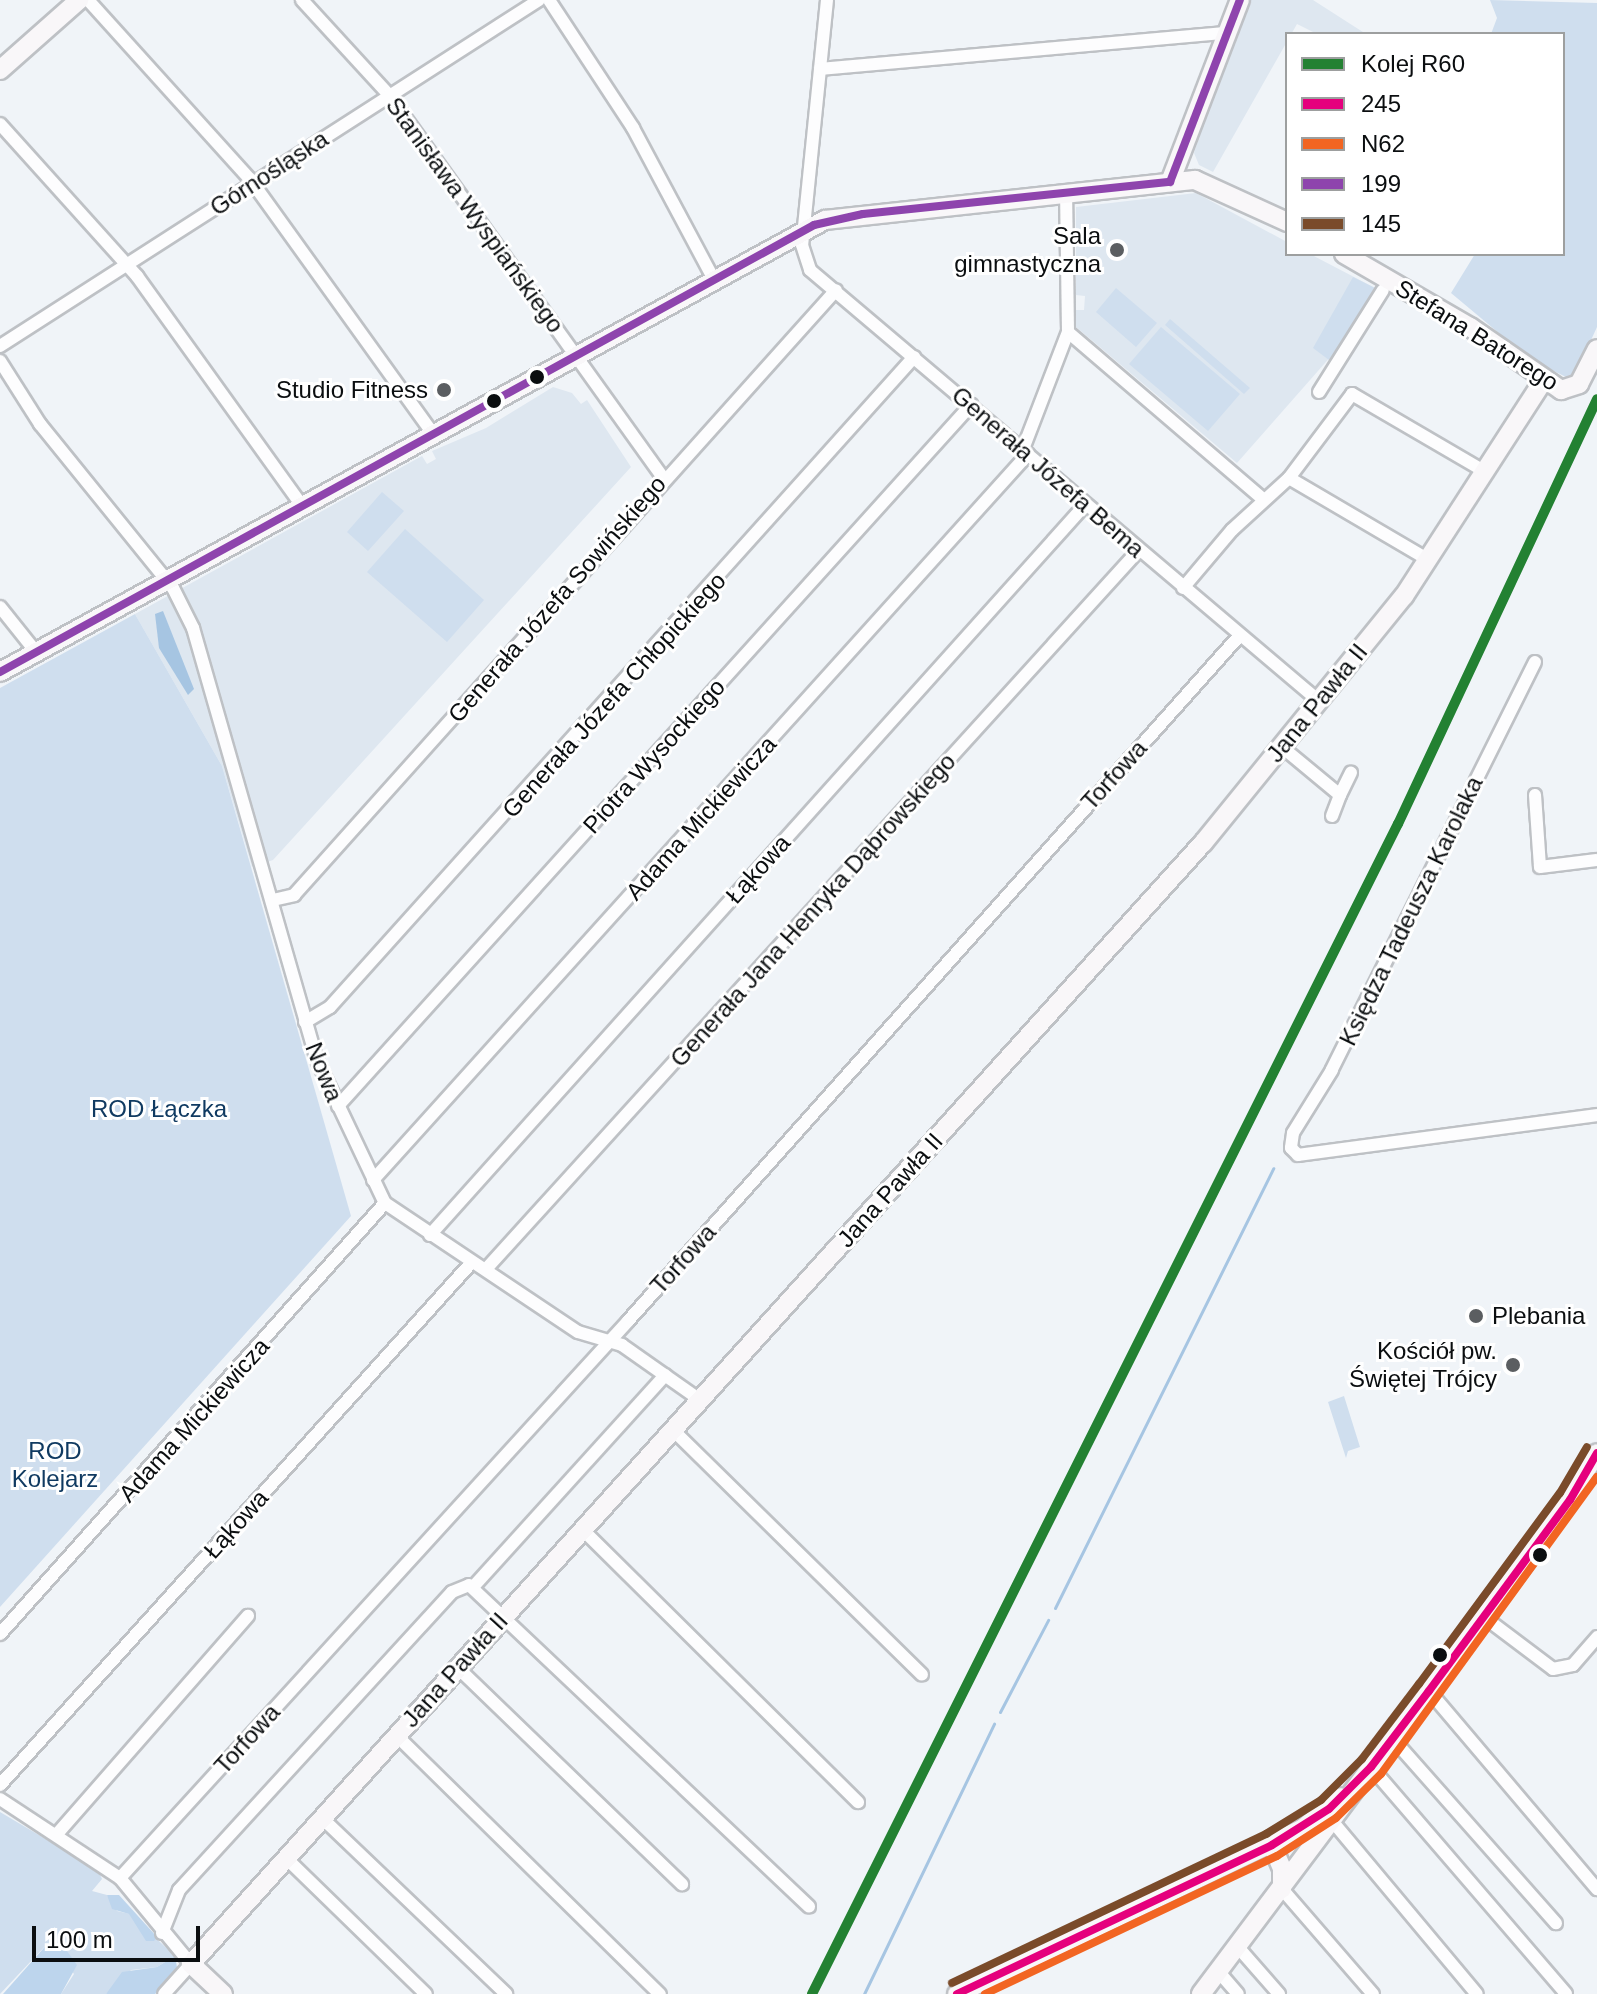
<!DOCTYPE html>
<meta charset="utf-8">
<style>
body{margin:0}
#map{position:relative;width:1597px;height:1994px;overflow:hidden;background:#f0f4f8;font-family:Helvetica,sans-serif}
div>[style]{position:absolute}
.built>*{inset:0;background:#dee7f0}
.green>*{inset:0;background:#cfdeee}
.forest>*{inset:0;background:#bdd5ed}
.water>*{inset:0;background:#a6c5e2}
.stream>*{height:3px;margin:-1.5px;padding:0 1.5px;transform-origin:1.5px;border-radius:1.5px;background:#a6c5e2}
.roads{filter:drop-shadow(2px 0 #bec1c5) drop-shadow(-2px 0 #bec1c5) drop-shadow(0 2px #bec1c5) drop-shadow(0 -2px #bec1c5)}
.street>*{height:12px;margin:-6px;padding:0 6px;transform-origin:6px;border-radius:6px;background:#fdfdfe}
.secondary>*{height:18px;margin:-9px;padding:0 9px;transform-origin:9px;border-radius:9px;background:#f9f7f9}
.bus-1>*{height:8px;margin:-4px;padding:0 4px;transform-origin:4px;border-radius:4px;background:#e5007d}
.bus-2>*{height:8px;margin:-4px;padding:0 4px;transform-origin:4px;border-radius:4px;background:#f26522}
.bus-3>*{height:8px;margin:-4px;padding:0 4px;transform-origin:4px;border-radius:4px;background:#8e44ad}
.bus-4>*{height:8px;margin:-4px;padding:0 4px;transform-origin:4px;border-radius:4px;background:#7a4b2a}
.rail-1>*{height:10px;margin:-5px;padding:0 5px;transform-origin:5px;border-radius:5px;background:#238132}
.dots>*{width:22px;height:22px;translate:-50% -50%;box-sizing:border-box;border:4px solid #fff;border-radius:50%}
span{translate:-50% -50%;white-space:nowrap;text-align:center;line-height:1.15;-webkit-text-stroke:6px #fff;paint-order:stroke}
.street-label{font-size:24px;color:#0b0e10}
.poi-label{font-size:24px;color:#0b0e10}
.right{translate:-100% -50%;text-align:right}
.left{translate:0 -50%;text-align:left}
.park-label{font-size:24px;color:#103a61}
.legend{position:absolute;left:1285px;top:32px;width:280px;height:224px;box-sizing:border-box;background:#fff;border:2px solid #9d9f9f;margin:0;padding:10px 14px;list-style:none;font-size:24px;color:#0b0e10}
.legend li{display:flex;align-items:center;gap:16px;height:40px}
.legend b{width:40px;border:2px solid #9d9f9f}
.scale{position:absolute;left:32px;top:1926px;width:168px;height:36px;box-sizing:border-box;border:4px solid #0b0e10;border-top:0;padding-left:10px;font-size:24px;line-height:28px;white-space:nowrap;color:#0b0e10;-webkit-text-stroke:6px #fff;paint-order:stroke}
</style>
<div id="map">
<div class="built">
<div style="clip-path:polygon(1244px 0,1313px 0,1366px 34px,1317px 34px,1297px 24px,1213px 172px,1199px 165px,1194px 153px)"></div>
<div style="clip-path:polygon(1196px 193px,1287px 242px,1287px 254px,1310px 254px,1377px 289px,1347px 338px,1237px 463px,1076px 327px,1076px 310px,1084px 310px,1085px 296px,1076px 295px,1076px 207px)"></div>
<div style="clip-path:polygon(553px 387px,572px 393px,581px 404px,587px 400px,631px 467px,273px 860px,252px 867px,222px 766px,135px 614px,422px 456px,427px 464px,436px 459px,432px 451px,486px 428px)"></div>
</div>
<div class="green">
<div style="clip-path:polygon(1490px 0,1597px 3px,1597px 327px,1576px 373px,1568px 378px,1530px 359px,1451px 293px,1475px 254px,1563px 254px,1563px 34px,1491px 34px,1497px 18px)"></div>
<div style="clip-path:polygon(1353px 277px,1377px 289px,1329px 360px,1313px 348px)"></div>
<div style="clip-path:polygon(1116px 288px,1157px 323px,1136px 347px,1096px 312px)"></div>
<div style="clip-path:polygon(1170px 319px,1250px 388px,1244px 394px,1165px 325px)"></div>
<div style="clip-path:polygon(1161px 327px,1240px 394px,1208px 431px,1129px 364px)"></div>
<div style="clip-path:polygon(382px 492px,404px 511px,368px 551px,347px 532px)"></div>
<div style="clip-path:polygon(405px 529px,484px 600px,447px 642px,367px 572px)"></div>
<div style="clip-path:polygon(135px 614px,222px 766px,351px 1216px,0 1607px,0 688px)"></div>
<div style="clip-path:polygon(1344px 1396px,1360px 1447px,1348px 1451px,1346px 1458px,1328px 1402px)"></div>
<div style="clip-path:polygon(0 1812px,98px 1870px,102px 1879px,92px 1891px,107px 1895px,117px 1911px,130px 1914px,175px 1956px,157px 1967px,131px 1970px,106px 1994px,61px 1994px,74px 1974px,50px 1941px,0 1994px)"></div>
</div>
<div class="forest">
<div style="clip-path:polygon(119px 1895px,157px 1937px,154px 1941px,146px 1941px,129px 1914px,112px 1909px,107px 1895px)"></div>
<div style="clip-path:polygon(50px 1941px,57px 1950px,67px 1951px,77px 1965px,61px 1994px,3px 1994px)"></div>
<div style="clip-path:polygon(175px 1956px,178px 1973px,155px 1994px,106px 1994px,122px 1972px,157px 1967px)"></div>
</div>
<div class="water">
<div style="clip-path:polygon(163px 611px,194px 689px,188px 695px,159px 648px,155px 614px)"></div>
</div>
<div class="stream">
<div style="left:1055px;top:1608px;width:491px;rotate:-63.6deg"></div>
<div style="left:1000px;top:1712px;width:104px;rotate:-62.4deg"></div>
<div style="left:864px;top:1994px;width:300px;rotate:-64.3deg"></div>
</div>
<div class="roads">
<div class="street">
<div style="left:88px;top:0;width:241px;rotate:47.9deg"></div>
<div style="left:250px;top:179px;width:315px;rotate:54.3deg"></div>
<div style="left:302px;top:0;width:129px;rotate:47.5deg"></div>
<div style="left:389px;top:95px;width:471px;rotate:54.4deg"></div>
<div style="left:549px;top:0;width:153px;rotate:56.7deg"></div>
<div style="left:633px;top:128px;width:172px;rotate:61.9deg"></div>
<div style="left:827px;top:0;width:246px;rotate:95.8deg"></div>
<div style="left:802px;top:245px;width:26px;rotate:72deg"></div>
<div style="left:810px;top:270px;width:667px;rotate:40.26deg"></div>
<div style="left:820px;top:69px;width:409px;rotate:-5.1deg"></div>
<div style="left:0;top:124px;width:205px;rotate:48deg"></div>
<div style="left:137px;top:276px;width:283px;rotate:54.3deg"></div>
<div style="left:1068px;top:332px;width:258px;rotate:40.6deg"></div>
<div style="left:0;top:346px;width:640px;rotate:-32.7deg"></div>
<div style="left:0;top:361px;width:75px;rotate:57.6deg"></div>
<div style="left:40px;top:424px;width:211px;rotate:51deg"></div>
<div style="left:173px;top:588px;width:45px;rotate:63.4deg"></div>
<div style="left:193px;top:628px;width:447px;rotate:74deg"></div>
<div style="left:316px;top:1058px;width:161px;rotate:64.6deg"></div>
<div style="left:385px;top:1203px;width:232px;rotate:33.8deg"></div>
<div style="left:578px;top:1332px;width:46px;rotate:16.5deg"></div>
<div style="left:622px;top:1345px;width:95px;rotate:35.2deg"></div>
<div style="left:1319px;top:392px;width:120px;rotate:-57.9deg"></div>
<div style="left:1023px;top:449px;width:125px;rotate:-69deg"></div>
<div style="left:1068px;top:332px;width:139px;rotate:-90.8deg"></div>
<div style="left:1289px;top:478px;width:162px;rotate:30.4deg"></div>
<div style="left:1183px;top:588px;width:76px;rotate:-49.8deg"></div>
<div style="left:1232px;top:530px;width:77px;rotate:-42.4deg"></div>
<div style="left:1289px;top:478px;width:105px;rotate:-53.1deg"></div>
<div style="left:1352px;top:394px;width:153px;rotate:30.3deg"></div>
<div style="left:0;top:607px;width:58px;rotate:51.3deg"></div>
<div style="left:1535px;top:662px;width:456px;rotate:116.5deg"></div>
<div style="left:1332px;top:1070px;width:74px;rotate:121.8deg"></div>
<div style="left:1293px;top:1133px;width:15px;rotate:98deg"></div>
<div style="left:1291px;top:1148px;width:10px;rotate:45deg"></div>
<div style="left:1298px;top:1155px;width:302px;rotate:-7.6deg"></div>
<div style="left:1282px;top:747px;width:75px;rotate:39.6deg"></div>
<div style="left:1340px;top:795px;width:25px;rotate:-64deg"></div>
<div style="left:1535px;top:795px;width:72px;rotate:86deg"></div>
<div style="left:1540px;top:867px;width:57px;rotate:-7deg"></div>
<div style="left:1332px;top:816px;width:22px;rotate:-69deg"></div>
<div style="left:273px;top:900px;width:22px;rotate:-13deg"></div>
<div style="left:294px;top:895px;width:812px;rotate:-48.14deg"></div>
<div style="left:305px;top:1022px;width:29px;rotate:-31deg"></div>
<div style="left:330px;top:1007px;width:874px;rotate:-48.06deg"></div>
<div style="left:338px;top:1106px;width:945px;rotate:-47.92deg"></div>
<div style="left:373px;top:1180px;width:978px;rotate:-47.94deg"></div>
<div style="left:430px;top:1235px;width:982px;rotate:-48.1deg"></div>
<div style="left:487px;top:1268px;width:970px;rotate:-47.76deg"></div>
<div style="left:673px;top:1430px;width:349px;rotate:44.5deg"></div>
<div style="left:583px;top:1530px;width:387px;rotate:44.7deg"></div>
<div style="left:473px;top:1587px;width:286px;rotate:-47.8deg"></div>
<div style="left:1484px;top:1617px;width:86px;rotate:37deg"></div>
<div style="left:1553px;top:1669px;width:20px;rotate:-11deg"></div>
<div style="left:1573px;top:1665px;width:37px;rotate:-49deg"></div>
<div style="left:0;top:1634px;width:578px;rotate:-48.23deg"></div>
<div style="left:457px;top:1667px;width:313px;rotate:44deg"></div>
<div style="left:1429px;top:1691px;width:260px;rotate:49.7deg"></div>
<div style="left:396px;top:1735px;width:370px;rotate:44.5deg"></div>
<div style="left:1393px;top:1739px;width:246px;rotate:48.5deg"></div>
<div style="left:1371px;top:1767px;width:299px;rotate:49.3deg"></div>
<div style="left:0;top:1785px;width:704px;rotate:-47.93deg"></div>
<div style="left:0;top:1799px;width:144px;rotate:33.4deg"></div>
<div style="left:120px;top:1878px;width:112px;rotate:50.5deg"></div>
<div style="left:191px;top:1964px;width:40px;rotate:132deg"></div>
<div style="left:322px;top:1818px;width:255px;rotate:43.7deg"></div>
<div style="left:1333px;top:1822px;width:224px;rotate:50.1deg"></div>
<div style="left:57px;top:1834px;width:290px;rotate:-48.8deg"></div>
<div style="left:286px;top:1858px;width:195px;rotate:44.2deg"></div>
<div style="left:120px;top:1878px;width:754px;rotate:-47.63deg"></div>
<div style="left:628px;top:1321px;width:919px;rotate:-48.26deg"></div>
<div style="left:1282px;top:1889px;width:139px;rotate:49.1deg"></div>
<div style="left:162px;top:1933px;width:46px;rotate:-68.4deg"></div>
<div style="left:179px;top:1890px;width:404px;rotate:-47.5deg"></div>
<div style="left:452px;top:1592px;width:18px;rotate:-22deg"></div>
<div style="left:469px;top:1585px;width:468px;rotate:43.4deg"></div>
<div style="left:1237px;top:1946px;width:64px;rotate:48.8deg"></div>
<div style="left:1218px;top:1971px;width:30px;rotate:49deg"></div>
</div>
<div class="secondary">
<div style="left:0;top:70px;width:106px;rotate:-41.5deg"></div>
<div style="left:1170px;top:182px;width:195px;rotate:-69deg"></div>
<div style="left:1344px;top:254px;width:146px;rotate:30.1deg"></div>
<div style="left:1470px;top:327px;width:111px;rotate:34.7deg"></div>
<div style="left:1561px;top:390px;width:19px;rotate:-18deg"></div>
<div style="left:1579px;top:384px;width:39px;rotate:-63deg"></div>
<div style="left:0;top:672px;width:941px;rotate:-28.72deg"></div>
<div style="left:825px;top:220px;width:372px;rotate:-6.2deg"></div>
<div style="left:1195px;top:180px;width:101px;rotate:24.5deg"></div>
<div style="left:1272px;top:1845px;width:25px;rotate:67deg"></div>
<div style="left:1282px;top:1868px;width:21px;rotate:90deg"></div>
<div style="left:223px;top:1994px;width:44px;rotate:-136.8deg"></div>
<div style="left:191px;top:1964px;width:1510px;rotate:-47.93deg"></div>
<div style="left:1203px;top:843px;width:318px;rotate:-50.9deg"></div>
<div style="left:1404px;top:596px;width:257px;rotate:-57.1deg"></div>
<div style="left:957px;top:1994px;width:382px;rotate:-25.6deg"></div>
<div style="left:1302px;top:1829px;width:50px;rotate:-39.4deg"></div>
<div style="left:1201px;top:1994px;width:546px;rotate:-53.11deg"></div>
<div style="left:1529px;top:1557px;width:124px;rotate:-56.8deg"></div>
</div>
</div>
<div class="bus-1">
<div style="left:957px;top:1994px;width:348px;rotate:-25.3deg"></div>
<div style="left:1272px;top:1845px;width:67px;rotate:-32.3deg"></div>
<div style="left:1329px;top:1809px;width:59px;rotate:-45deg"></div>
<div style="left:1371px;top:1767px;width:96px;rotate:-52.7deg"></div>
<div style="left:1429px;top:1691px;width:237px;rotate:-53.6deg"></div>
<div style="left:1570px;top:1500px;width:54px;rotate:-60.1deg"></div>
</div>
<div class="bus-2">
<div style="left:985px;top:1994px;width:323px;rotate:-25.3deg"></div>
<div style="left:1277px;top:1856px;width:70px;rotate:-32.8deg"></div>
<div style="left:1336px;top:1818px;width:63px;rotate:-44.4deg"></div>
<div style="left:1381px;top:1774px;width:367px;rotate:-54deg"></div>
</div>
<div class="bus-3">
<div style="left:1170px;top:182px;width:195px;rotate:-69deg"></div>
<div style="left:0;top:672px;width:929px;rotate:-28.77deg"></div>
<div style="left:814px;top:225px;width:50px;rotate:-12.7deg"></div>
<div style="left:863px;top:214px;width:309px;rotate:-6deg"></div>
</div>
<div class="bus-4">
<div style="left:952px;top:1983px;width:348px;rotate:-25.4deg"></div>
<div style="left:1266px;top:1834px;width:65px;rotate:-31.7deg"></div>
<div style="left:1321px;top:1800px;width:58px;rotate:-45deg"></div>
<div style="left:1362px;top:1759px;width:94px;rotate:-52.8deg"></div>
<div style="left:1419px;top:1684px;width:237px;rotate:-53.6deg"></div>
<div style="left:1560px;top:1493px;width:53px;rotate:-59.6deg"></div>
</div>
<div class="rail-1">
<div style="left:812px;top:1994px;width:1309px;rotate:-63.4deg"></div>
<div style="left:1398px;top:824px;width:469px;rotate:-64.9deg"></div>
</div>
<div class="dots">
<div style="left:1117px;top:250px;background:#5b5e61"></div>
<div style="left:537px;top:377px;background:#0b0e10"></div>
<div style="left:444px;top:390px;background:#5b5e61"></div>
<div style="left:494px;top:401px;background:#0b0e10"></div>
<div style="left:1476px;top:1316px;background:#5b5e61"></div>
<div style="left:1513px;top:1365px;background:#5b5e61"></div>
<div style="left:1540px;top:1555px;background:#0b0e10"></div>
<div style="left:1440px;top:1655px;background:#0b0e10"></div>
</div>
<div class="street-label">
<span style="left:269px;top:173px;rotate:-33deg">Górnośląska</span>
<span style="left:475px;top:215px;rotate:54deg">Stanisława Wyspiańskiego</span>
<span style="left:1477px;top:335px;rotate:32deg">Stefana Batorego</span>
<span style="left:1048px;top:472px;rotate:41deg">Generała Józefa Bema</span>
<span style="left:557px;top:599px;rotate:-49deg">Generała Józefa Sowińskiego</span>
<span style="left:614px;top:695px;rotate:-48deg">Generała Józefa Chłopickiego</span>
<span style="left:1317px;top:703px;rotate:-51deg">Jana Pawła II</span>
<span style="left:654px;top:756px;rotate:-48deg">Piotra Wysockiego</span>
<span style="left:1114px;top:775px;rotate:-48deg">Torfowa</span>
<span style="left:701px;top:818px;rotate:-48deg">Adama Mickiewicza</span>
<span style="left:758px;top:869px;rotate:-48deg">Łąkowa</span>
<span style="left:813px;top:910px;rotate:-48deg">Generała Jana Henryka Dąbrowskiego</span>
<span style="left:1411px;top:911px;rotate:-64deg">Księdza Tadeusza Karolaka</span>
<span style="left:324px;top:1072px;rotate:68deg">Nowa</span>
<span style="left:890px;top:1190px;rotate:-48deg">Jana Pawła II</span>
<span style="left:683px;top:1259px;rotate:-48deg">Torfowa</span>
<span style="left:194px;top:1420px;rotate:-48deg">Adama Mickiewicza</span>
<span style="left:236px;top:1524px;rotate:-48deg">Łąkowa</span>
<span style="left:455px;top:1670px;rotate:-48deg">Jana Pawła II</span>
<span style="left:247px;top:1739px;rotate:-48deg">Torfowa</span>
</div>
<div class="poi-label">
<span class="right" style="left:1101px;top:250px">Sala<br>gimnastyczna</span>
<span class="right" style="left:428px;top:390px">Studio Fitness</span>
<span class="left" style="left:1492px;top:1316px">Plebania</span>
<span class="right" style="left:1497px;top:1365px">Kościół pw.<br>Świętej Trójcy</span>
</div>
<div class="park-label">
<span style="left:159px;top:1109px">ROD Łączka</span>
<span style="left:55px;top:1465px">ROD<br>Kolejarz</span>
</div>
<ul class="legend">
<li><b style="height:10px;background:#238132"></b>Kolej R60</li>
<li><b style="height:10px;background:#e5007d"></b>245</li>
<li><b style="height:10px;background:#f26522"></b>N62</li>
<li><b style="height:10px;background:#8e44ad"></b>199</li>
<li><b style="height:10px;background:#7a4b2a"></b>145</li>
</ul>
<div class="scale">100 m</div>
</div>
